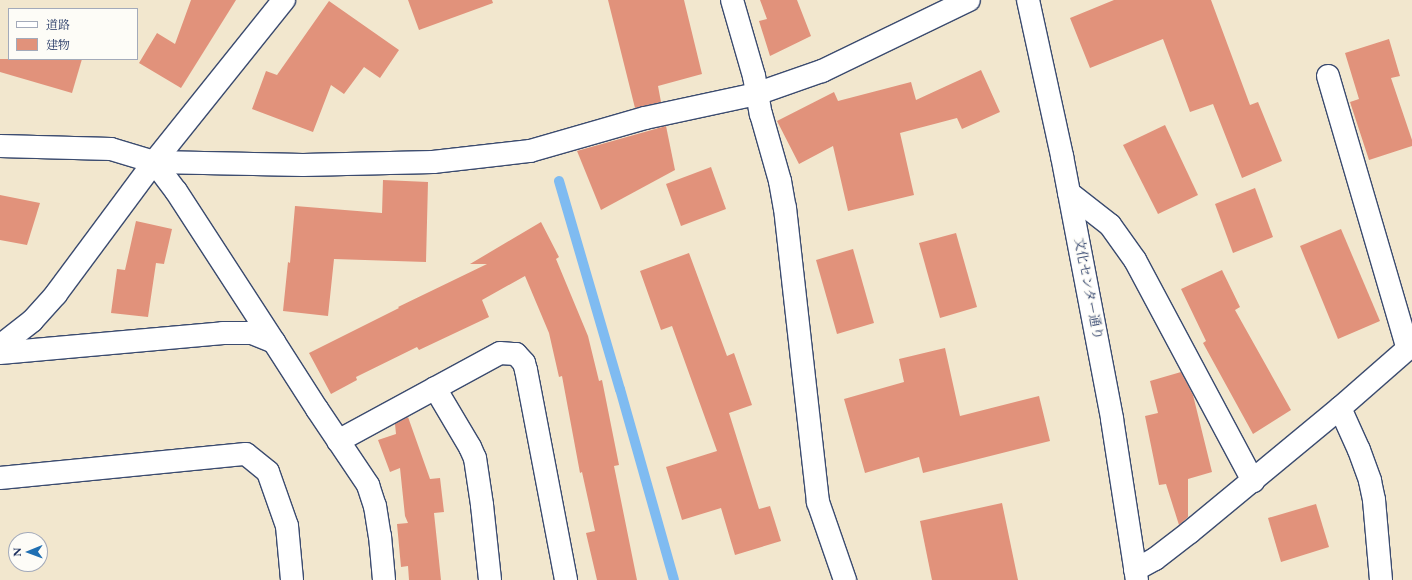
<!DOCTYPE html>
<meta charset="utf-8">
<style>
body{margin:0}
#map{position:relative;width:1412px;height:580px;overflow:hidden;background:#f2e7ce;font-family:"EB Garamond","Noto Serif JP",serif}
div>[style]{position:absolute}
.stream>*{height:10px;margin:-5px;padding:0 5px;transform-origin:5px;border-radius:5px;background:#7fbbf1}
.building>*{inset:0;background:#e1927b}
.roads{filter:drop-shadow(1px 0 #3b4b6f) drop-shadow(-1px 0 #3b4b6f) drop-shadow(0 1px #3b4b6f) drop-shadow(0 -1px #3b4b6f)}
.minor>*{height:22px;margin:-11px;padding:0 11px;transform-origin:11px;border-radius:11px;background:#fff}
span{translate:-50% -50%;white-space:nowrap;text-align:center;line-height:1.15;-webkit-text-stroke:3px #fdfcf7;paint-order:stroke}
.street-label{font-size:13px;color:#1b2f5e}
.legend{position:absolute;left:8px;top:8px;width:130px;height:52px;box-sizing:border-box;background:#fdfcf7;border:1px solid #a3aaba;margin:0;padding:5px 7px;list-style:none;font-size:12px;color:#1b2f5e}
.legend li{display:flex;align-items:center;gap:8px;height:20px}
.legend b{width:20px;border:1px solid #a3aaba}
.north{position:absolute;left:8px;top:532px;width:40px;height:40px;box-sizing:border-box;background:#fdfcf7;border:1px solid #a3aaba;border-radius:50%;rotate:269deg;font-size:11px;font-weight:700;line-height:16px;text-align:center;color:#1b2f5e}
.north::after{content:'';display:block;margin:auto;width:14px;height:18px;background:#1f6fb2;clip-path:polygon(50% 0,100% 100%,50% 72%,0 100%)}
</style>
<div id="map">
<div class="stream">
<div style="left:559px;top:181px;width:217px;rotate:73.7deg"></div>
<div style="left:620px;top:389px;width:198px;rotate:74.2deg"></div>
</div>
<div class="building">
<div style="clip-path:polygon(191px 0,236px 0,181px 88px,139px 63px,157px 33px,175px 44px)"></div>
<div style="clip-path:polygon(408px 0,492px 0,493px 3px,419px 30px)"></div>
<div style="clip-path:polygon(608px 0,684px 0,702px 74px,658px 86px,661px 102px,635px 108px)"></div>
<div style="clip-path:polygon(760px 0,797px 0,811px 36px,770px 56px,759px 21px,767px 19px)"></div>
<div style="clip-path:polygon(1114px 0,1211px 0,1250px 105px,1258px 102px,1282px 161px,1242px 178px,1213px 104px,1190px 112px,1163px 39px,1090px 68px,1070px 18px)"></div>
<div style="clip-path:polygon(329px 1px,399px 50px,380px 78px,364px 67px,344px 94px,331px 85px,313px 132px,252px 109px,266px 71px,277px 75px)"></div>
<div style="clip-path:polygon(1389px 39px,1400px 76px,1391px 78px,1412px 140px,1412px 146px,1369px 160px,1350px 102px,1359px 99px,1345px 53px)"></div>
<div style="clip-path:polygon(0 59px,82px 59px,72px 93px,0 72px)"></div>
<div style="clip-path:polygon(981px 70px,1000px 112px,962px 129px,957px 118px,900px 133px,914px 195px,848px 211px,833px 146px,799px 164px,777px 121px,834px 92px,838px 101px,911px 82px,916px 100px)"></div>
<div style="clip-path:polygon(1165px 125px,1198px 195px,1158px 214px,1123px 145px)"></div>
<div style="clip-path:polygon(666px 126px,675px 170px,601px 210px,577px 151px)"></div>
<div style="clip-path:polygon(711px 167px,726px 209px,681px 226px,666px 184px)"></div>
<div style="clip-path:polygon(383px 180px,428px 182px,426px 262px,334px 259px,328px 316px,283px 311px,288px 262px,290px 263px,295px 206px,382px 213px)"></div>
<div style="clip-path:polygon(1255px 188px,1273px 237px,1233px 253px,1215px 204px)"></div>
<div style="clip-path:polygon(0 195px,40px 203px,27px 245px,0 240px)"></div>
<div style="clip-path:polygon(136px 221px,172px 229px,164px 264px,156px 263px,148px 317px,111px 313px,117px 269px,125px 270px)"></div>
<div style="clip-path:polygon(541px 222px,559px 257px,556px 259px,588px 336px,599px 381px,602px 380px,619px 465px,614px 466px,637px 580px,597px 580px,586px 533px,595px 531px,582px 472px,580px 473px,562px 376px,559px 377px,549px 333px,525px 276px,482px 300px,489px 317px,419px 350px,417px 347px,356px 377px,357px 380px,331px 394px,309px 353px,399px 308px,398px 307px,487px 264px,470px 264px)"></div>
<div style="clip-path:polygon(1341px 229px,1380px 321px,1338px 339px,1300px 246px)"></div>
<div style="clip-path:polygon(956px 233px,977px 307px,940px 318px,919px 243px)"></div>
<div style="clip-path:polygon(853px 249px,874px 323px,837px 334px,816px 260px)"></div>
<div style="clip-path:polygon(689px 253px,727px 356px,734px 353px,752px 405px,729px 413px,759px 509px,770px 506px,781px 541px,735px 555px,721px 508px,682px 520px,666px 467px,717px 451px,672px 326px,661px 330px,640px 271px)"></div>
<div style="clip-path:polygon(1222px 270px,1240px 307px,1235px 310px,1291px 410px,1253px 434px,1203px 343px,1206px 341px,1181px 289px)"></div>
<div style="clip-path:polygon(945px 348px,960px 416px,1039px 396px,1050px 441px,923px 473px,919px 457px,865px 473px,844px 399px,904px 382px,899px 359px)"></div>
<div style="clip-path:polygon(1181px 372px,1193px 395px,1212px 472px,1188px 479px,1188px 517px,1179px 525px,1166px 484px,1159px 485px,1145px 416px,1158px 413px,1150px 381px)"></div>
<div style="clip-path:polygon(408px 417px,430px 479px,440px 478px,444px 512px,434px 513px,441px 580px,409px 580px,408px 566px,401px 567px,397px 524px,408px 523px,405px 516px,400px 468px,390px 472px,378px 440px,396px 434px,395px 424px)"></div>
<div style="clip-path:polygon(1002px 503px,1018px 580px,932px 580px,920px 521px)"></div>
<div style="clip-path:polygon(1316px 504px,1329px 547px,1281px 562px,1268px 518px)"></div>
</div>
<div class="roads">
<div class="minor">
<div style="left:732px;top:0;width:79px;rotate:73.9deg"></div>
<div style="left:754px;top:76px;width:39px;rotate:80deg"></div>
<div style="left:761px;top:114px;width:70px;rotate:74.2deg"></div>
<div style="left:780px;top:181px;width:27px;rotate:80deg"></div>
<div style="left:785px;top:208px;width:296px;rotate:83.6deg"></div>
<div style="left:818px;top:502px;width:83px;rotate:70.9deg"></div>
<div style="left:1028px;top:0;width:160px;rotate:77.7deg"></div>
<div style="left:1062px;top:156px;width:268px;rotate:79.2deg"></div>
<div style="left:1112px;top:419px;width:163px;rotate:81.2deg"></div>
<div style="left:1328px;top:76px;width:284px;rotate:73.7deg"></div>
<div style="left:0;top:146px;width:111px;rotate:1.5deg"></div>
<div style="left:111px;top:149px;width:45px;rotate:16.8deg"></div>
<div style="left:154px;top:162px;width:149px;rotate:1.2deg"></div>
<div style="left:303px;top:165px;width:130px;rotate:-1.3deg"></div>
<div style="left:433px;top:162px;width:98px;rotate:-6.5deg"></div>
<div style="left:530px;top:151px;width:120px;rotate:-16deg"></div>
<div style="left:645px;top:118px;width:114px;rotate:-12.2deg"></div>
<div style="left:756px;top:94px;width:70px;rotate:-19.2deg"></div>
<div style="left:822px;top:71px;width:163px;rotate:-25.8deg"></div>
<div style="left:154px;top:162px;width:36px;rotate:53deg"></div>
<div style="left:176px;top:191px;width:180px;rotate:57deg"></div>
<div style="left:1069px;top:193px;width:52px;rotate:38deg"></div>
<div style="left:1110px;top:225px;width:43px;rotate:54.5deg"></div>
<div style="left:1135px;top:260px;width:251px;rotate:61.9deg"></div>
<div style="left:0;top:346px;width:41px;rotate:-38deg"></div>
<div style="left:32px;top:321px;width:36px;rotate:-48deg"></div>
<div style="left:56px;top:294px;width:164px;rotate:-53.4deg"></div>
<div style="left:154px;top:162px;width:208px;rotate:-51.3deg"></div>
<div style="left:0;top:353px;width:224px;rotate:-5.1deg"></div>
<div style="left:223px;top:333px;width:29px"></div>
<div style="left:252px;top:333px;width:24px;rotate:22deg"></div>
<div style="left:274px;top:342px;width:80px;rotate:57.3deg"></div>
<div style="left:317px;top:409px;width:92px;rotate:56.1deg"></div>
<div style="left:368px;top:485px;width:22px;rotate:72deg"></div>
<div style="left:375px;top:506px;width:30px;rotate:81deg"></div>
<div style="left:380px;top:536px;width:44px;rotate:84.8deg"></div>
<div style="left:435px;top:388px;width:69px;rotate:59.3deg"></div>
<div style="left:470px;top:447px;width:12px;rotate:66deg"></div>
<div style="left:475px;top:458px;width:48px;rotate:81.5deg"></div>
<div style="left:482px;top:505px;width:75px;rotate:83.9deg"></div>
<div style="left:1340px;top:408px;width:46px;rotate:65.7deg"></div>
<div style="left:1359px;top:450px;width:33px;rotate:70deg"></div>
<div style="left:1370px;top:481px;width:19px;rotate:78deg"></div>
<div style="left:1374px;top:500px;width:80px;rotate:85deg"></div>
<div style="left:338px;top:441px;width:184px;rotate:-28.5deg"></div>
<div style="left:500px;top:353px;width:16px;rotate:4deg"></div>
<div style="left:516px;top:354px;width:12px;rotate:48deg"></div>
<div style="left:524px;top:363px;width:7px;rotate:74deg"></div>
<div style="left:526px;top:370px;width:214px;rotate:79.2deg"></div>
<div style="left:0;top:478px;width:247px;rotate:-5.6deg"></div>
<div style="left:246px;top:454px;width:28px;rotate:39deg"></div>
<div style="left:268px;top:472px;width:57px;rotate:70.6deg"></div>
<div style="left:287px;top:526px;width:54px;rotate:84.7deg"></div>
<div style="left:1135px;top:570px;width:23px;rotate:-29deg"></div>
<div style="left:1155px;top:559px;width:44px;rotate:-37.6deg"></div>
<div style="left:1190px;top:532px;width:195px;rotate:-39.6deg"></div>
<div style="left:1340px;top:408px;width:96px;rotate:-41.2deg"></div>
</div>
</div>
<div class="street-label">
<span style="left:1088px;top:289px;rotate:79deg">文化センター通り</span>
</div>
<ul class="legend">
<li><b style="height:5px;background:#fff"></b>道路</li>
<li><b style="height:11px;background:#e1927b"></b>建物</li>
</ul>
<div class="north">N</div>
</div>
